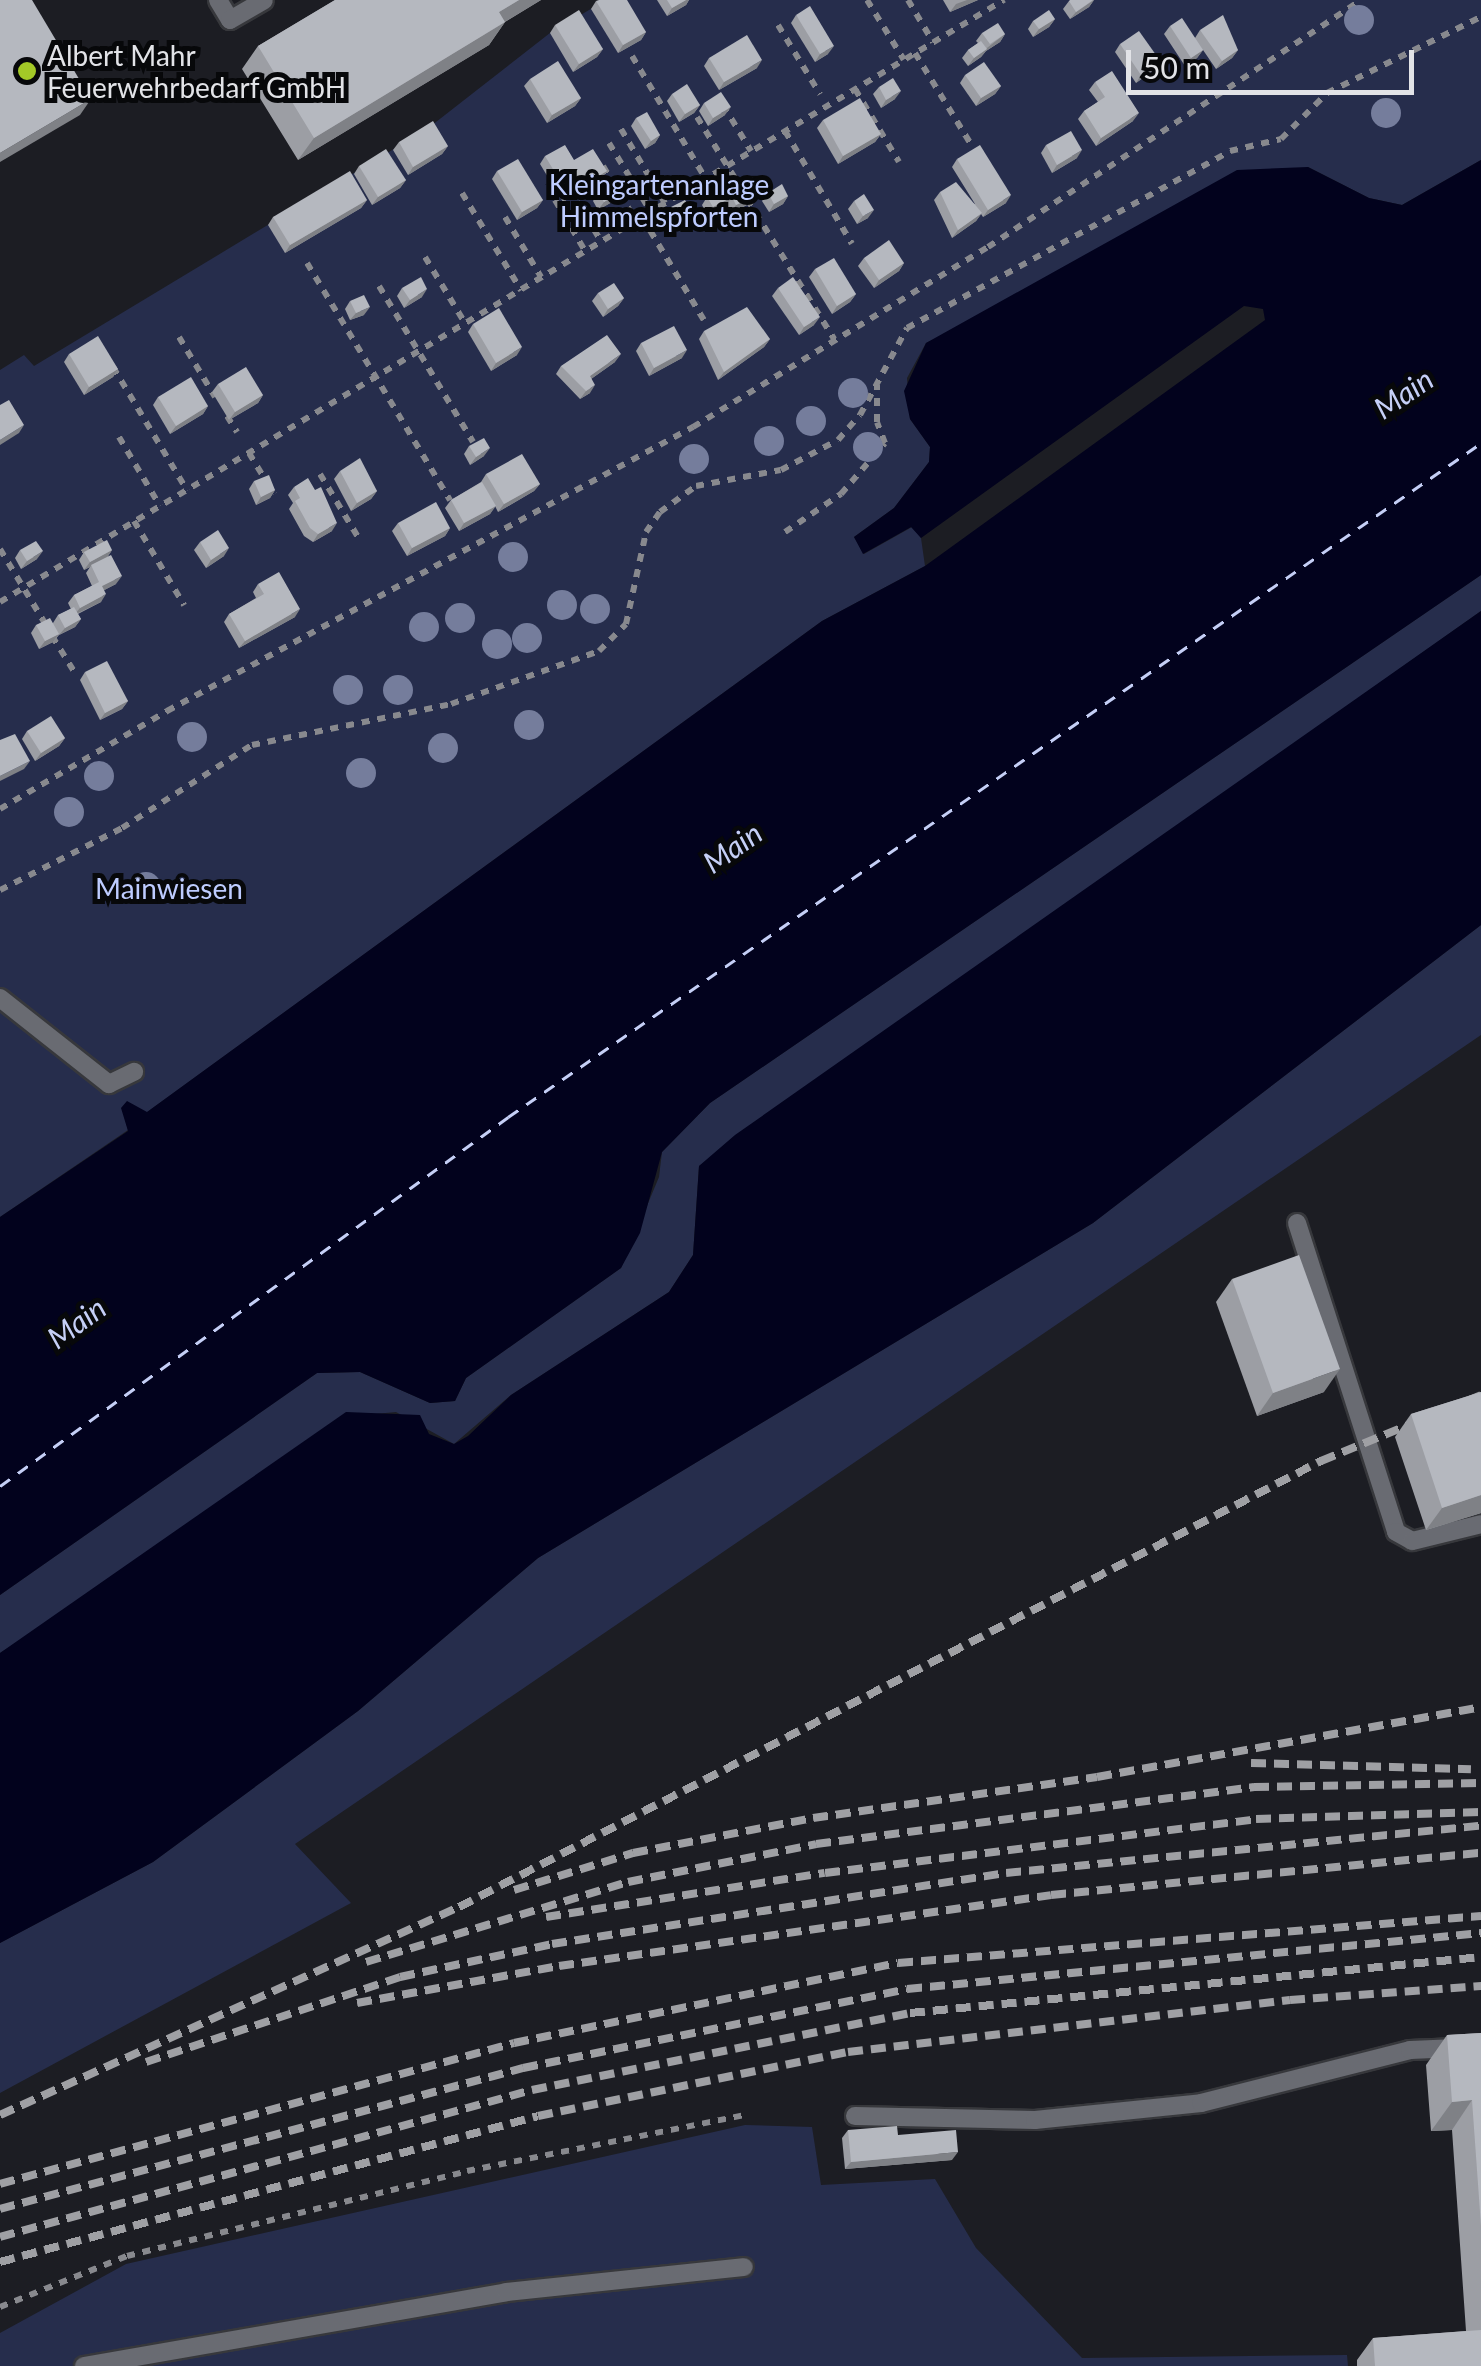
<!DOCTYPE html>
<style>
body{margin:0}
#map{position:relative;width:1481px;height:2366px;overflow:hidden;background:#1c1d23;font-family:Lato,sans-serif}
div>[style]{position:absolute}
.green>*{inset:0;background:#262d4c}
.water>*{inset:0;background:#02021d}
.ferry>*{height:2.5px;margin-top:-1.25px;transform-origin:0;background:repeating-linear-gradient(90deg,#c5cff6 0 12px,transparent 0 22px)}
.path>*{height:6px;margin-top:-3px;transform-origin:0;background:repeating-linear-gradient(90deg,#88898e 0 8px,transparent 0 16px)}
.roads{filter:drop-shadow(2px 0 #37383c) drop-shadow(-2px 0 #37383c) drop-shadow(0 2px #37383c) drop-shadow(0 -2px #37383c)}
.service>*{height:18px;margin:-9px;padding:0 9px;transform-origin:9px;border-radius:9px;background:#696b72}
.rail>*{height:8px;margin-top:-4px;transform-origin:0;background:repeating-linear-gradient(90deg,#9fa0a4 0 15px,transparent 0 23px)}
.trees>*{width:30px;height:30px;margin:-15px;border-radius:50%;background:#757d9c}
.wall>*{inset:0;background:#9c9ea4}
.shaded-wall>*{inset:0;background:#7f8186}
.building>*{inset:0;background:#b5b8bf}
.dots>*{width:28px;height:28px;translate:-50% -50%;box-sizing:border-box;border:5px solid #07080a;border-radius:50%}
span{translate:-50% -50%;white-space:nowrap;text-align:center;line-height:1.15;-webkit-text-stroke:10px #07080a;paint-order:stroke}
.poi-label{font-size:28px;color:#e2e3e7}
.left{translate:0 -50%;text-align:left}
.park-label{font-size:28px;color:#beccff}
.water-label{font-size:30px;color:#c5cff6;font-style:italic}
.scale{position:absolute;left:1126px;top:50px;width:288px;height:45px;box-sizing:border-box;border:5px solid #e2e3e7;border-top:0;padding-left:12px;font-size:30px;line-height:35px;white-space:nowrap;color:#e2e3e7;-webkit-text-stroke:8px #07080a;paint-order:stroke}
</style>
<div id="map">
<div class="green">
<div style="clip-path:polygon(606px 0,1481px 0,1481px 160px,1402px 205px,1369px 198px,1308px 167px,926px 343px,907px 378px,910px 419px,930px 447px,929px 462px,894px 508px,854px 537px,864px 554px,912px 527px,921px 538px,925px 566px,822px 621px,146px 1113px,127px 1102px,122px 1108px,128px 1130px,0 1217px,0 370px,24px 355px,34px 366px,427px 129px,550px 33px)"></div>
<div style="clip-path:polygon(1481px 575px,1481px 611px,699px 1166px,693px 1255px,669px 1292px,511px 1395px,454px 1444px,396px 1412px,375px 1414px,0 1653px,0 1595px,317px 1373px,360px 1372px,430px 1403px,455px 1401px,466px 1378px,621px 1268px,659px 1177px,662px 1152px,710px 1103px)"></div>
<div style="clip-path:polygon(1481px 925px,1481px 1035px,295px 1844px,351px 1903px,0 2093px,0 1943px,153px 1862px,358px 1711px,538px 1558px,1093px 1223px)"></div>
<div style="clip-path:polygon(745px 2125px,812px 2127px,821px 2185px,935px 2179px,976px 2248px,1082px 2358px,1347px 2355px,1348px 2366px,0 2366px,0 2333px,126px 2264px)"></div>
</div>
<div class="water">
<div style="clip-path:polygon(1481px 160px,1481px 575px,710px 1103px,662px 1152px,640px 1233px,621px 1268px,466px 1378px,455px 1401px,430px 1403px,360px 1372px,317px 1373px,0 1595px,0 1217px,128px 1131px,121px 1108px,127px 1101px,147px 1112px,822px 621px,925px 566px,1265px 320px,1263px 309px,1244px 306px,921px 538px,911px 527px,863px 554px,854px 537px,894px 508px,929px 462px,930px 447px,910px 419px,904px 391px,926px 343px,1237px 170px,1308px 167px,1369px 198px,1402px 205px)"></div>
<div style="clip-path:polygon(1481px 611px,1481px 925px,1093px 1223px,538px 1558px,358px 1711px,153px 1862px,0 1943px,0 1653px,346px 1412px,420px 1415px,429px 1434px,454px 1444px,468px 1436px,511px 1395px,669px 1292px,693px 1255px,699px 1166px,735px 1135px)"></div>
</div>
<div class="ferry">
<div style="left:0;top:1486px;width:628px;rotate:-35.99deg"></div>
<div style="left:508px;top:1117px;width:1184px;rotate:-34.71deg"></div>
</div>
<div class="path">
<div style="left:867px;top:0;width:70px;rotate:58.3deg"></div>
<div style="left:908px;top:0;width:49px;rotate:59.2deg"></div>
<div style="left:778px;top:25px;width:81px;rotate:58.7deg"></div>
<div style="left:915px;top:53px;width:109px;rotate:58.5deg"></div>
<div style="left:632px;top:56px;width:144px;rotate:59deg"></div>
<div style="left:855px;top:89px;width:85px;rotate:58.9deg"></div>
<div style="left:723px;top:105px;width:54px;rotate:58.7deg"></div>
<div style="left:697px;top:117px;width:84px;rotate:58.2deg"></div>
<div style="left:621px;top:129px;width:86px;rotate:59.3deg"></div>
<div style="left:785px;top:131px;width:131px;rotate:59.3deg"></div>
<div style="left:609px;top:143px;width:81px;rotate:58.7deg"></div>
<div style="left:603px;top:166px;width:64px;rotate:59deg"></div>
<div style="left:462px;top:193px;width:114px;rotate:58.7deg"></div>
<div style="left:747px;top:199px;width:165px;rotate:58.1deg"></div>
<div style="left:555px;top:200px;width:59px;rotate:59.5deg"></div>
<div style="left:577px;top:202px;width:46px;rotate:58.4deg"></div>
<div style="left:505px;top:217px;width:70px;rotate:59deg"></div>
<div style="left:642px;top:217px;width:120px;rotate:59deg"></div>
<div style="left:425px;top:257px;width:77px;rotate:58.8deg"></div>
<div style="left:307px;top:263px;width:277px;rotate:58.9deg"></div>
<div style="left:379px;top:286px;width:182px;rotate:58.9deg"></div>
<div style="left:179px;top:337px;width:70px;rotate:59deg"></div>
<div style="left:113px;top:367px;width:144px;rotate:59deg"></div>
<div style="left:227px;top:416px;width:19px;rotate:58deg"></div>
<div style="left:119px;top:437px;width:80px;rotate:59.3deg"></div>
<div style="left:249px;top:453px;width:48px;rotate:58.6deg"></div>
<div style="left:320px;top:474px;width:74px;rotate:58.9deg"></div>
<div style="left:134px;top:521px;width:98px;rotate:59.2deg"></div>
<div style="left:785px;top:532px;width:68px;rotate:-34.2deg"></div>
<div style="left:841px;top:494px;width:67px;rotate:-49.2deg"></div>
<div style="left:885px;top:443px;width:22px;rotate:-111deg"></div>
<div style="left:877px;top:422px;width:37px;rotate:-90deg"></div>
<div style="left:0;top:549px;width:89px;rotate:58.8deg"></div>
<div style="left:0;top:602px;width:1171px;rotate:-30.95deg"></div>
<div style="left:52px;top:636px;width:44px;rotate:58.1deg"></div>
<div style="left:0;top:809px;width:194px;rotate:-30.4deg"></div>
<div style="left:167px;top:711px;width:598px;rotate:-28.37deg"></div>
<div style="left:693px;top:427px;width:346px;rotate:-31.4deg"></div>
<div style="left:988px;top:247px;width:447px;rotate:-33.5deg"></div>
<div style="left:0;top:890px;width:137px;rotate:-26.9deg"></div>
<div style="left:122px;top:828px;width:154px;rotate:-32.6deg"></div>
<div style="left:252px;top:745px;width:203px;rotate:-11.6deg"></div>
<div style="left:451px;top:704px;width:157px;rotate:-19.7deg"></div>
<div style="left:599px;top:651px;width:38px;rotate:-45deg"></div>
<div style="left:626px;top:624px;width:94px;rotate:-77.7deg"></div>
<div style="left:646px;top:532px;width:24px;rotate:-55deg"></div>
<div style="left:660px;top:512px;width:44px;rotate:-35.8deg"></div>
<div style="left:696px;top:486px;width:86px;rotate:-10.7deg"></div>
<div style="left:781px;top:470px;width:64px;rotate:-27.8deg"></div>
<div style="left:838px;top:440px;width:33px;rotate:-49deg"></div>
<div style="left:860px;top:415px;width:99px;rotate:-61.6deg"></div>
<div style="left:907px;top:328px;width:368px;rotate:-28.7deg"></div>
<div style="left:1230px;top:151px;width:52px;rotate:-13.2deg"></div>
<div style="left:1281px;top:139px;width:65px;rotate:-45deg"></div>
<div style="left:1327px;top:93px;width:172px;rotate:-26.3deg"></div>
<div style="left:0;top:2307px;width:137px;rotate:-21.9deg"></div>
<div style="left:127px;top:2256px;width:350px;rotate:-14deg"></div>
<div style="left:467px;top:2171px;width:284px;rotate:-11.4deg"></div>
</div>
<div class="roads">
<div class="service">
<div style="left:218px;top:0;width:23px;rotate:59deg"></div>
<div style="left:230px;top:20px;width:39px;rotate:-30deg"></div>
<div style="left:0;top:998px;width:139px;rotate:38.3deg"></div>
<div style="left:109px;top:1084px;width:28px;rotate:-26deg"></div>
<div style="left:1297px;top:1223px;width:324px;rotate:72.2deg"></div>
<div style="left:1396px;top:1532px;width:18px;rotate:29deg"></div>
<div style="left:1412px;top:1541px;width:71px;rotate:-13.8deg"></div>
<div style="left:855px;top:2116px;width:180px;rotate:1.3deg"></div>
<div style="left:1035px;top:2120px;width:167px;rotate:-5.8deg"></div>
<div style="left:1201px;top:2103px;width:216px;rotate:-14.2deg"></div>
<div style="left:1410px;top:2050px;width:71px;rotate:-2.4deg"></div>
<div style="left:84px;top:2366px;width:428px;rotate:-9.9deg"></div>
<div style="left:506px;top:2292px;width:239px;rotate:-6deg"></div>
</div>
</div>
<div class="rail">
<div style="left:1251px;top:1763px;width:220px;rotate:1.6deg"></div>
<div style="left:514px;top:1890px;width:125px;rotate:-17.3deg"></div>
<div style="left:633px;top:1853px;width:183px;rotate:-11deg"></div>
<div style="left:813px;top:1818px;width:287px;rotate:-8.2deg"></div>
<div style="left:1097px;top:1777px;width:390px;rotate:-10.3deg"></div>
<div style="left:546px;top:1917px;width:282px;rotate:-9deg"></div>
<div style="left:825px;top:1873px;width:434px;rotate:-7.1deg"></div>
<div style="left:1256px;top:1819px;width:225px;rotate:-1.8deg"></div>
<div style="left:366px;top:1962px;width:274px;rotate:-17deg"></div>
<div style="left:628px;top:1882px;width:192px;rotate:-11.4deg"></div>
<div style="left:816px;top:1844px;width:442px;rotate:-7.4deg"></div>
<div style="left:1254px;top:1787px;width:227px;rotate:-1deg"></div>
<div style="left:357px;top:2003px;width:205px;rotate:-10.4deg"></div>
<div style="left:559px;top:1966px;width:497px;rotate:-8.2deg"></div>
<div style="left:1051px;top:1895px;width:432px;rotate:-5.6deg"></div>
<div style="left:146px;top:2062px;width:268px;rotate:-18.5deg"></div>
<div style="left:400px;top:1977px;width:156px;rotate:-12.2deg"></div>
<div style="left:552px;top:1944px;width:460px;rotate:-8.9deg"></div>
<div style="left:1006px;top:1873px;width:477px;rotate:-5.7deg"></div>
<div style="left:0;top:2115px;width:504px;rotate:-24.38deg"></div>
<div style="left:459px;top:1907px;width:971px;rotate:-27.36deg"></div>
<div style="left:1321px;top:1461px;width:173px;rotate:-22.4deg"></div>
<div style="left:0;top:2184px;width:533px;rotate:-15.34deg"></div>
<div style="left:514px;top:2043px;width:392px;rotate:-11.8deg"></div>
<div style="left:898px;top:1963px;width:585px;rotate:-4.61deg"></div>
<div style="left:0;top:2209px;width:542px;rotate:-15.09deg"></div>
<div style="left:523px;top:2068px;width:392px;rotate:-11.6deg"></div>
<div style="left:907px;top:1989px;width:577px;rotate:-5.57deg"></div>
<div style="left:0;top:2237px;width:552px;rotate:-15.45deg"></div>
<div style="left:532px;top:2090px;width:386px;rotate:-11.5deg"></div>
<div style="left:910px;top:2013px;width:574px;rotate:-5.6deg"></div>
<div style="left:0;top:2262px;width:557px;rotate:-15.18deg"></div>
<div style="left:538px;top:2116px;width:317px;rotate:-11.7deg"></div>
<div style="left:848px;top:2052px;width:445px;rotate:-6.7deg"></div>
<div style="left:1290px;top:2000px;width:192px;rotate:-4.2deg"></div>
</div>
<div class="trees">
<div style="left:1359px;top:20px"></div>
<div style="left:1386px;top:113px"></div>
<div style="left:853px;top:393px"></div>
<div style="left:811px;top:421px"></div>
<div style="left:769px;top:441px"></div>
<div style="left:868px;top:447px"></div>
<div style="left:694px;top:459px"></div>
<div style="left:513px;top:557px"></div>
<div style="left:562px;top:605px"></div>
<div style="left:595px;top:609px"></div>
<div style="left:460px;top:618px"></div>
<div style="left:424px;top:627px"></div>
<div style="left:527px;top:638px"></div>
<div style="left:497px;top:644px"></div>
<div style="left:348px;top:690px"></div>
<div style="left:398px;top:690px"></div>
<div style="left:529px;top:725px"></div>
<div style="left:192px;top:737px"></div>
<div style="left:443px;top:748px"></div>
<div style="left:361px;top:773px"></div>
<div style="left:99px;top:776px"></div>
<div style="left:69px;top:812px"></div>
<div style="left:146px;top:887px"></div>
</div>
<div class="wall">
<div style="clip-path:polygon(335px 0,541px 0,505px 22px,489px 45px,298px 160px,242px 69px,258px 46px)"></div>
<div style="clip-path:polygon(657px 0,689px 0,686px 5px,667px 16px)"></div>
<div style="clip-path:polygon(943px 0,978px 0,950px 12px)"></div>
<div style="clip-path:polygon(1094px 0,1089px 7px,1070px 19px,1063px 9px,1069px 1px)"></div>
<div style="clip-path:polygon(596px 1px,646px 32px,641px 40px,618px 53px,591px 9px)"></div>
<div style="clip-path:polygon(796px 15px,828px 54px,815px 62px,791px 23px)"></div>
<div style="clip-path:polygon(1055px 19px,1049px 27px,1033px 37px,1028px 29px,1033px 21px)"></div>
<div style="clip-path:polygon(555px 25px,603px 49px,597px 57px,573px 72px,550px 33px)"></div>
<div style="clip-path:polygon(1170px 26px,1195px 38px,1200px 30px,1238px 50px,1232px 58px,1216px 69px,1203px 50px,1197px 58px,1185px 66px,1164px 34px)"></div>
<div style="clip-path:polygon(982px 33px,1005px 34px,1000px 42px,986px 51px,981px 57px,968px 66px,962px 58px,968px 50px,978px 43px,976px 41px)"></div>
<div style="clip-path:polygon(1120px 44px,1161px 62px,1155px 69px,1136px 83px,1115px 52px)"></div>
<div style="clip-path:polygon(709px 58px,757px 68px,719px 90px,704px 66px)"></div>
<div style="clip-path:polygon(965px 75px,1001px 86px,995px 94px,976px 106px,960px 83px)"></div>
<div style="clip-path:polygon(530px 79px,581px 98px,575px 106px,547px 123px,524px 86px)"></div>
<div style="clip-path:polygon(1095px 82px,1133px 121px,1096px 146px,1078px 119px,1084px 111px,1098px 102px,1089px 90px)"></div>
<div style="clip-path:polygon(879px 87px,895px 99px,881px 108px,873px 94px)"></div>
<div style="clip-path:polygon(672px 94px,700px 105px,694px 113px,679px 122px,667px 101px)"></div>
<div style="clip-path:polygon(704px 103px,725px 115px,708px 126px,699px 111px)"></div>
<div style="clip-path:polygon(636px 118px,660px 135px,655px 143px,645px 149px,631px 126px)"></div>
<div style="clip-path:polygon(823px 120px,881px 134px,875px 142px,838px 164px,817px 128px)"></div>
<div style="clip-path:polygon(399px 142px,448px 146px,442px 154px,408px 175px,393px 150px)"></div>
<div style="clip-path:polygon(1046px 145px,1077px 158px,1052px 173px,1041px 153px)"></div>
<div style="clip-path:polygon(545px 156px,607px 171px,601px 179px,563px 202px,540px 164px)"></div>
<div style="clip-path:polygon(957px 159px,1006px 203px,983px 217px,981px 214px,976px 221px,952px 238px,934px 200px,940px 192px,975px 204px,952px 167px)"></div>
<div style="clip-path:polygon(359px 166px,406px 180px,400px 188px,372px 205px,354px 174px)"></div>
<div style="clip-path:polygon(497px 171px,543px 200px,537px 208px,517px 220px,492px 179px)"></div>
<div style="clip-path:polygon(598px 193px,612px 202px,598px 210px,593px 201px)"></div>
<div style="clip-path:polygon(768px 193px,788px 196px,783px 204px,769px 212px,762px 201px)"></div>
<div style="clip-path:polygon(755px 196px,749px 204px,731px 213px,726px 205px,707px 215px,702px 205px,707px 197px)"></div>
<div style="clip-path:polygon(367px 200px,361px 208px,285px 253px,268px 225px,273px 217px)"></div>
<div style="clip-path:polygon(854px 201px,868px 218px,857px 224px,848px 209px)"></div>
<div style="clip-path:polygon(671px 207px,683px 215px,670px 222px,666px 215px)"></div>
<div style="clip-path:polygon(864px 258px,904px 263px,899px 271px,874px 288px,858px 266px)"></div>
<div style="clip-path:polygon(815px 269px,856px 294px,850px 302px,832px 314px,809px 277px)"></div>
<div style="clip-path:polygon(402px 288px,422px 297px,404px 308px,397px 296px)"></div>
<div style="clip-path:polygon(778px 288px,814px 325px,799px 335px,772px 296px)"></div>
<div style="clip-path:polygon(598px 293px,624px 298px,618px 306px,603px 317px,592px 301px)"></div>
<div style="clip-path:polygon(350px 301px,364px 315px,350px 320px,345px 309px)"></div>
<div style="clip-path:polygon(473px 324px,517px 355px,491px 371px,468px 332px)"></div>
<div style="clip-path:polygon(704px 331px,770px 339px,764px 347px,718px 380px,699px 339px)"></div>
<div style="clip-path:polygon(641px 343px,682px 358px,649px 376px,636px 351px)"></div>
<div style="clip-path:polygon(69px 354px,118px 369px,113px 377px,84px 395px,64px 362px)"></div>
<div style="clip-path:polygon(615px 362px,591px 379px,590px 393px,580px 399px,556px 374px,561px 366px)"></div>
<div style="clip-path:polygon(218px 384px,263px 395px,258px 403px,229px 420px,212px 392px)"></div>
<div style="clip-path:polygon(158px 397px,208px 406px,203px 414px,170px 434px,153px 405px)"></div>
<div style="clip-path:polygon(469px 446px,484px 456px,470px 465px,464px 454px)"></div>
<div style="clip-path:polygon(340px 471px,377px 491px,371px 499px,351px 511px,334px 479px)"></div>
<div style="clip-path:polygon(486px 474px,540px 484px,534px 491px,498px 512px,495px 506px,490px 514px,459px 531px,445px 508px,451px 500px,481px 482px)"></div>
<div style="clip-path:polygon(254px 481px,275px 490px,270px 498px,256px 505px,249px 489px)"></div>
<div style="clip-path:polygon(294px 487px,332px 531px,313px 542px,304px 536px,289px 509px,293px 503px,288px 495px)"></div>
<div style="clip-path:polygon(398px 523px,450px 528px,445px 536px,407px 556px,392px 531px)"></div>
<div style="clip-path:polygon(200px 542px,224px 556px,206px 568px,194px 550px)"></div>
<div style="clip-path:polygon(20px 550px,37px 559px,21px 569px,15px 558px)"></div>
<div style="clip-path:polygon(112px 550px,108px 556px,116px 584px,104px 590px,101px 602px,78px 614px,81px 619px,75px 627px,59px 635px,53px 642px,39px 649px,31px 633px,36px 625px,53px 623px,58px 615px,71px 609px,68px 603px,74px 595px,92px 586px,86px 573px,90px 567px,84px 570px,79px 560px,84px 552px)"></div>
<div style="clip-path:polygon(258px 584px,295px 617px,239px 648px,224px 622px,229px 614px,256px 598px,253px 592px)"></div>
<div style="clip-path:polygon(85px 672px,128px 701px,122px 709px,100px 720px,80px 680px)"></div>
<div style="clip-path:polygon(27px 731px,65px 738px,59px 746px,35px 761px,22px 739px)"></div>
<div style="clip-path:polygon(1232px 1279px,1324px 1392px,1257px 1416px,1216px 1302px)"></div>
<div style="clip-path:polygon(1481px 1392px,1481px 1513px,1426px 1530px,1395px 1437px,1411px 1414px)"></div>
<div style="clip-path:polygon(1481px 2033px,1481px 2366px,1357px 2366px,1357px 2360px,1373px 2338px,1466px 2331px,1452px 2130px,1431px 2131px,1426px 2065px,1447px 2035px)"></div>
<div style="clip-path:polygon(848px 2130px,898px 2135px,952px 2160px,845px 2169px,842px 2138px)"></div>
</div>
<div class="shaded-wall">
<div style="clip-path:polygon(519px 0,541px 0,483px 35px,499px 12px)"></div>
<div style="clip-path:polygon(686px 0,689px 0,686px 5px,667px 16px,672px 8px)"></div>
<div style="clip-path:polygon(967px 0,978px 0,950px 12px,956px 4px)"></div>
<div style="clip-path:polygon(1094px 0,1089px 7px,1070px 19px,1076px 12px)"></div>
<div style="clip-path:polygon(1055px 19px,1049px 27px,1033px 37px,1039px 29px)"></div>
<div style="clip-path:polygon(505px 22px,489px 45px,298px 160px,314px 138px)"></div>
<div style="clip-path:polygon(646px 32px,641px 40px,618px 53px,623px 45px)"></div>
<div style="clip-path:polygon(1005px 34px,1000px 42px,986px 51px,981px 57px,968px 66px,974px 58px)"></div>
<div style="clip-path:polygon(834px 46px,828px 54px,815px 62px,820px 54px)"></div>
<div style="clip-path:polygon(603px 49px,597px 57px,573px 72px,579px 64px)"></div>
<div style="clip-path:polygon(1203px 50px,1197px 58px,1185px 66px,1191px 58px)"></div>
<div style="clip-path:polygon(1238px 50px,1232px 58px,1216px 69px,1222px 61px)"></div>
<div style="clip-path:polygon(762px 60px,757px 68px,719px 90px,724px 82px)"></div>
<div style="clip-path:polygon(1161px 62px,1155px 69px,1136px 83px,1141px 75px)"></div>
<div style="clip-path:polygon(1001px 86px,995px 94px,976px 106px,981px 98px)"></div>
<div style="clip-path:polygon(901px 91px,895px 99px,881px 108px,886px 100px)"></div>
<div style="clip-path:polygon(581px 98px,575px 106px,547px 123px,552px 115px)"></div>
<div style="clip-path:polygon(91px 99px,80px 115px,0 162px,0 153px)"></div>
<div style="clip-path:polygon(700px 105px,694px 113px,679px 122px,685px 114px)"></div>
<div style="clip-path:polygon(731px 107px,725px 115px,708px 126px,713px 118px)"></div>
<div style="clip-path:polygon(1139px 113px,1133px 121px,1096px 146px,1101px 138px)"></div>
<div style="clip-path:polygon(881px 134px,875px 142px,838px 164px,843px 156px)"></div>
<div style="clip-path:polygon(660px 135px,655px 143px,645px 149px,651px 141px)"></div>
<div style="clip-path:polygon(448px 146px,442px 154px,408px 175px,413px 167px)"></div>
<div style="clip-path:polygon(1082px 150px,1077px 158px,1052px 173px,1057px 165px)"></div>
<div style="clip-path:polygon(607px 171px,601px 179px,563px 202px,568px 194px)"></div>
<div style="clip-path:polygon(406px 180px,400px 188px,372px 205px,378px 197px)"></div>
<div style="clip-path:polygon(617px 194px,612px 202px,598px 210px,604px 202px)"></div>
<div style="clip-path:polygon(1011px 195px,1006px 203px,983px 217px,988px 210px)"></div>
<div style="clip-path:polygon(755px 196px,749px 204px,731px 213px,736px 205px)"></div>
<div style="clip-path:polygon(788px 196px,783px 204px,769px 212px,774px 204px)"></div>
<div style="clip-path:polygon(732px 197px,726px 205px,707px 215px,713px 207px)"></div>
<div style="clip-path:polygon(367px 200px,361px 208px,285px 253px,290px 245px)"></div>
<div style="clip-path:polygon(543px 200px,537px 208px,517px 220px,522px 212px)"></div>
<div style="clip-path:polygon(689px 207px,683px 215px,670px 222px,676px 214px)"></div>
<div style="clip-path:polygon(874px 210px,868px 218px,857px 224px,863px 216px)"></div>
<div style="clip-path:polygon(982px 213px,976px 221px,952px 238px,958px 230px)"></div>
<div style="clip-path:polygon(904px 263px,899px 271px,874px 288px,879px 280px)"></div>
<div style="clip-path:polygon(427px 289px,422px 297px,404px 308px,410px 300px)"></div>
<div style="clip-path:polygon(856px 294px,850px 302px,832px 314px,837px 306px)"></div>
<div style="clip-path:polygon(624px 298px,618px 306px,603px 317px,608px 309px)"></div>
<div style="clip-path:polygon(370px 307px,364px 315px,350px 320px,356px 313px)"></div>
<div style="clip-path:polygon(820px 317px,814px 325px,799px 335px,804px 327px)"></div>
<div style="clip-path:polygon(770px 339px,764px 347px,718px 380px,724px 372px)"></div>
<div style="clip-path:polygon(522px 347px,517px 355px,491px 371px,496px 363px)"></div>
<div style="clip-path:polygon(687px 350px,682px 358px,649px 376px,654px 368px)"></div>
<div style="clip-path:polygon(621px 354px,615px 362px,584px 384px,590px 376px)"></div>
<div style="clip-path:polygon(118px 369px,113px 377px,84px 395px,89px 387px)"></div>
<div style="clip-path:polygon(595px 385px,590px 393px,580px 399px,586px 391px)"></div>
<div style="clip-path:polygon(263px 395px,258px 403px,229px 420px,235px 412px)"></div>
<div style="clip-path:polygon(208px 406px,203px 414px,170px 434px,176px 426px)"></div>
<div style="clip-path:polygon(24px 425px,19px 433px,0 445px,0 440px)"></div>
<div style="clip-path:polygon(490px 448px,484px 456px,470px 465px,476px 457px)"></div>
<div style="clip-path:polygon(540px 484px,534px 491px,498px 512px,504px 504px)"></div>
<div style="clip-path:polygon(275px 490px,270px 498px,256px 505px,261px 497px)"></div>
<div style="clip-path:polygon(377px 491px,371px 499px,351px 511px,357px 503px)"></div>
<div style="clip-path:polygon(496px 506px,490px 514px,459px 531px,464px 523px)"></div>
<div style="clip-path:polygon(337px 523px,332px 531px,313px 542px,318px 534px)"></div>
<div style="clip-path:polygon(450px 528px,445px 536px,407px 556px,412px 548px)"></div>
<div style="clip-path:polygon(229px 548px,224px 556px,206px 568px,211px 560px)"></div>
<div style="clip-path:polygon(112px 550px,107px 558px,84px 570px,90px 562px)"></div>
<div style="clip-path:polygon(43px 551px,37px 559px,21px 569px,27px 561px)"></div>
<div style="clip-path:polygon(122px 576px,116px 584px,97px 594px,102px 586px)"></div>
<div style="clip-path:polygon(106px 594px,101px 602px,74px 615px,80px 608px)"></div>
<div style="clip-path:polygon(300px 609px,295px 617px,239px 648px,245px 641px)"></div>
<div style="clip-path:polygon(81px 619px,75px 627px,59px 635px,65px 628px)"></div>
<div style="clip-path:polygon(59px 634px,53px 642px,39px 649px,45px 641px)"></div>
<div style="clip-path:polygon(128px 701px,122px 709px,100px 720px,105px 713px)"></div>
<div style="clip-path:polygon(65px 738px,59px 746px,35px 761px,41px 753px)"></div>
<div style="clip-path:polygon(30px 761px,24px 769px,0 781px,0 776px)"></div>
<div style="clip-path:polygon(1340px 1369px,1324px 1392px,1257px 1416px,1273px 1393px)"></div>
<div style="clip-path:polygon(1481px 1495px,1481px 1513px,1426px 1530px,1442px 1508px)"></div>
<div style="clip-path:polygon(1472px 2100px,1452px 2130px,1431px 2131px,1452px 2102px)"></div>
<div style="clip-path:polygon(958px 2152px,952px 2160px,845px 2169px,851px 2162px)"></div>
</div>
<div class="building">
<div style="clip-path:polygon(0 0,32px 0,91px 99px,0 153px)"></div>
<div style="clip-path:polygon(335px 0,519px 0,499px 12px,505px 22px,314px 138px,258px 46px)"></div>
<div style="clip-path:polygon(599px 0,627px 0,646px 32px,623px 45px,596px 1px)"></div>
<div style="clip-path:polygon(667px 0,686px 0,672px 8px)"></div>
<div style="clip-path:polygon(1070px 0,1093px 0,1076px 12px,1069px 1px)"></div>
<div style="clip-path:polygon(810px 6px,834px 46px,820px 54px,796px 15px)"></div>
<div style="clip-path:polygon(579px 10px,603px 49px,579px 64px,555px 25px)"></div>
<div style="clip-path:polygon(1049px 10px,1055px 19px,1039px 29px,1033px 21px)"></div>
<div style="clip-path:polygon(1223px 15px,1238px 50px,1222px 61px,1200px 30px)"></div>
<div style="clip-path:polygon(1182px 18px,1203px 50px,1191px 58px,1170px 26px)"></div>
<div style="clip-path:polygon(998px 23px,1005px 34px,990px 44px,982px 33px)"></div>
<div style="clip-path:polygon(1139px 31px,1161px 62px,1141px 75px,1120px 44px)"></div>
<div style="clip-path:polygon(747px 35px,762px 60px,724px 82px,709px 58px)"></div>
<div style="clip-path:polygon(981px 41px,987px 49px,974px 58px,968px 50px)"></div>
<div style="clip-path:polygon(558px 61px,581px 98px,552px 115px,530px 79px)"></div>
<div style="clip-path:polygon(984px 62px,1001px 86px,981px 98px,965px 75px)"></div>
<div style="clip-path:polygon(1112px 71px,1139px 113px,1101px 138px,1084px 111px,1105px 97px,1095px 82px)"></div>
<div style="clip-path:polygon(893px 78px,901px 91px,886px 100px,879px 87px)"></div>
<div style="clip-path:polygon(687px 84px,700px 105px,685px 114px,672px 94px)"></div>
<div style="clip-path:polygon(721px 92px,731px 107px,713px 118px,704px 103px)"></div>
<div style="clip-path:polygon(860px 98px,881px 134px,843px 156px,823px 120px)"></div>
<div style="clip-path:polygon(647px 112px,660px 135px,651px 141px,636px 118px)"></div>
<div style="clip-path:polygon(433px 121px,448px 146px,413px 167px,399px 142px)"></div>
<div style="clip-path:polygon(1071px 131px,1082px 150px,1057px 165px,1046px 145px)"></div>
<div style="clip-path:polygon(565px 145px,574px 160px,593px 149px,607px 171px,568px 194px,545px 156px)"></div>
<div style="clip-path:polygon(980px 145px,1011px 195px,988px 210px,957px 159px)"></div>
<div style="clip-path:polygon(386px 149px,406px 180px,378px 197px,359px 166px)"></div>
<div style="clip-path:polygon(518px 159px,543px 200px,522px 212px,497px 171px)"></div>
<div style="clip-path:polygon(350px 171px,367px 200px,290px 245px,273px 217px)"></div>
<div style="clip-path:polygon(747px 181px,755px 196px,736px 205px,732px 197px,713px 207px,707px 197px)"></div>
<div style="clip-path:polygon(956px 182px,982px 213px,958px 230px,940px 192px)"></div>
<div style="clip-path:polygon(782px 184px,788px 196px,774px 204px,768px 193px)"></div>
<div style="clip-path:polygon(611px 185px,617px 194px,604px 202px,598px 193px)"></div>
<div style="clip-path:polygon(864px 194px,874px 210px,863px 216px,854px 201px)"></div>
<div style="clip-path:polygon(685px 200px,689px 207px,676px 214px,671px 207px)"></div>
<div style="clip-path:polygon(889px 240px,904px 263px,879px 280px,864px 258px)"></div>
<div style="clip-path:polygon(834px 258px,856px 294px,837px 306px,815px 269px)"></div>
<div style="clip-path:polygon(421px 277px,427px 289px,410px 300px,402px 288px)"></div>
<div style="clip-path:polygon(793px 277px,820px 317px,804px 327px,778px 288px)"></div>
<div style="clip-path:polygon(614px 283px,624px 298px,608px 309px,598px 293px)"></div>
<div style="clip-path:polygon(364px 295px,370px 307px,356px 313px,350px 301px)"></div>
<div style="clip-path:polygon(747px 307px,770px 339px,724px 372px,704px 331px)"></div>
<div style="clip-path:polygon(499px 308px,522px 347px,496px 363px,473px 324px)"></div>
<div style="clip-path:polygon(674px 326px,687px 350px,654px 368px,641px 343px)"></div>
<div style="clip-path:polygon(607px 335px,621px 354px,590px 376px,595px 385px,586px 391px,561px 366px)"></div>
<div style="clip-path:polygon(98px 336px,118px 369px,89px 387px,69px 354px)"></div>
<div style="clip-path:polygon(246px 367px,263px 395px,235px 412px,218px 384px)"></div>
<div style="clip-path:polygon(191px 377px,208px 406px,176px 426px,158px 397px)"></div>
<div style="clip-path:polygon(9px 400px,24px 425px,0 440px,0 405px)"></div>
<div style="clip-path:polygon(484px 438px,490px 448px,476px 457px,469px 446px)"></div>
<div style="clip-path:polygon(522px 454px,540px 484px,504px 504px,486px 474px)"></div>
<div style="clip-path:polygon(360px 458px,377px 491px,357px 503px,340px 471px)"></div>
<div style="clip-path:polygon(269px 475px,275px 490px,261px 497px,254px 481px)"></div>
<div style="clip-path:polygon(308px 478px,315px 490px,321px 487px,337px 523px,318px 534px,310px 528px,295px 501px,300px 498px,294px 487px)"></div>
<div style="clip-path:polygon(482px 482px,496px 506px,464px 523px,451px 500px)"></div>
<div style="clip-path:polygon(436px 502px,450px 528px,412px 548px,398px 523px)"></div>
<div style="clip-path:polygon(218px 530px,229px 548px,211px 560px,200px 542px)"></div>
<div style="clip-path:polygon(107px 540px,112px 550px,90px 562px,84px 552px)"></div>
<div style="clip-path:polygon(36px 541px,43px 551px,27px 561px,20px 550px)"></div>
<div style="clip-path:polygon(111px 555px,122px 576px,102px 586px,106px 594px,80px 608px,74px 595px,99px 582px,91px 565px)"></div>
<div style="clip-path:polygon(279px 572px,300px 609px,245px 641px,229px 614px,264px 594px,258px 584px)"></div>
<div style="clip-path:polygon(74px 607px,81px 619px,65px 628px,58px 615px)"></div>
<div style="clip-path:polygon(50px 618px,59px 634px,45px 641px,36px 625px)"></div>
<div style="clip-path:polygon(107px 661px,128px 701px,105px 713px,85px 672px)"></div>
<div style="clip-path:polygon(51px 716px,65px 738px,41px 753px,27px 731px)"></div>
<div style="clip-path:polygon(15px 734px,30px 761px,0 776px,0 740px)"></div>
<div style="clip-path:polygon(1299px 1255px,1340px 1369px,1273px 1393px,1232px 1279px)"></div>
<div style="clip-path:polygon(1481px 1392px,1481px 1495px,1442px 1508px,1411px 1414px)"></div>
<div style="clip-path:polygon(1481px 2033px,1481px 2226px,1472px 2100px,1452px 2102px,1447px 2035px)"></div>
<div style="clip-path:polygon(897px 2126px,898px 2135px,956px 2130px,958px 2152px,851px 2162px,848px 2130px)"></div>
<div style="clip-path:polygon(1481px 2330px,1481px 2366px,1375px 2366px,1373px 2338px)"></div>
</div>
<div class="dots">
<div style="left:27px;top:71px;background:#a3c927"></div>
</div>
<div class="poi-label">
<span class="left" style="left:47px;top:71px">Albert Mahr<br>Feuerwehrbedarf GmbH</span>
</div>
<div class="park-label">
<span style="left:659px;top:200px">Kleingartenanlage<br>Himmelspforten</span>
<span style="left:169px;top:888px">Mainwiesen</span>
</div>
<div class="water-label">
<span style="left:1403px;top:393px;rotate:-34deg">Main</span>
<span style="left:732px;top:847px;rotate:-35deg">Main</span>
<span style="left:76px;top:1322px;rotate:-36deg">Main</span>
</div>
<div class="scale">50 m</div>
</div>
